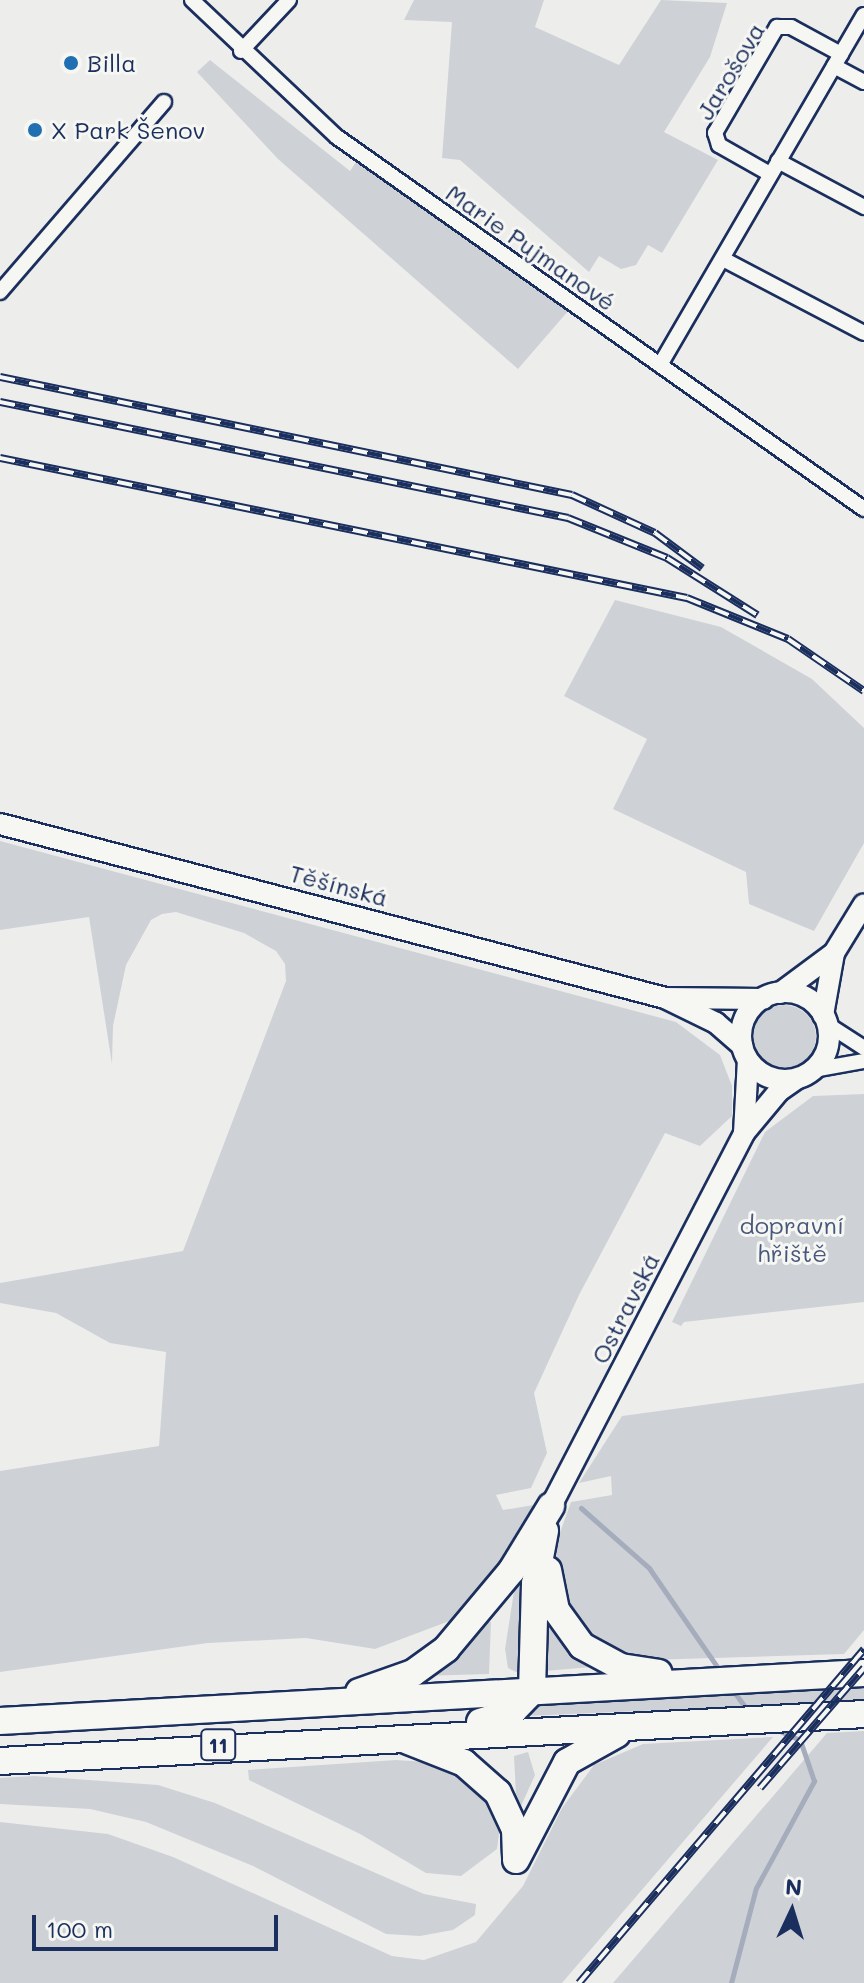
<!DOCTYPE html>
<meta charset="utf-8">
<style>
body{margin:0}
#map{position:relative;width:864px;height:1983px;overflow:hidden;background:#edeeec;font-family:Mali,sans-serif}
div>[style]{position:absolute}
.green>*{inset:0;background:#ced2d7}
.round{border-radius:50%}
.stream>*{height:5px;margin:-2.5px;padding:0 2.5px;transform-origin:2.5px;border-radius:2.5px;background:#a5acbc}
.roads{filter:drop-shadow(2px 0 #1b2f5e) drop-shadow(-2px 0 #1b2f5e) drop-shadow(0 2px #1b2f5e) drop-shadow(0 -2px #1b2f5e)}
.street>*{height:14px;margin:-7px;padding:0 7px;transform-origin:7px;border-radius:7px;background:#f6f6f2}
.secondary>*{height:20px;margin:-10px;padding:0 10px;transform-origin:10px;border-radius:10px;background:#f6f6f2}
.secondary>.ring{margin:-10px;padding:0;box-sizing:content-box;background:none;border:20px solid #f6f6f2;border-radius:50%}
.highway>*{height:26px;margin:-13px;padding:0 13px;transform-origin:13px;border-radius:13px;background:#f6f6f2}
.rail>*{height:8px;margin-top:-4px;transform-origin:0;background:repeating-linear-gradient(90deg,#f6f6f2 0 15px,#1b2f5e 0 30px);box-sizing:border-box;border-block:2px solid #1b2f5e}
.dots>*{width:22px;height:22px;translate:-50% -50%;box-sizing:border-box;border:4px solid #f6f6f2;border-radius:50%}
span{translate:-50% -50%;white-space:nowrap;text-align:center;line-height:1.15;-webkit-text-stroke:6px #f6f6f2;paint-order:stroke}
.shield-label span{padding:2px 6px;background:#f6f6f2;border:2px solid;border-radius:6px;-webkit-text-stroke-width:0}
.shield-label{font-size:22px;color:#1b2f5e;font-weight:700}
.poi-label{font-size:24px;color:#1b2f5e}
.left{translate:0 -50%;text-align:left}
.street-label{font-size:24px;color:#1b2f5e}
.park-label{font-size:24px;color:#48587c}
.north{position:absolute;left:752px;top:1871px;width:80px;height:80px;-webkit-text-stroke:6px #f6f6f2;paint-order:stroke;rotate:4deg;font-size:22px;font-weight:700;line-height:32px;text-align:center;color:#1b2f5e}
.north::after{content:'';display:block;margin:auto;width:28px;height:36px;background:#1b2f5e;clip-path:polygon(50% 0,100% 100%,50% 72%,0 100%)}
.scale{position:absolute;left:32px;top:1915px;width:246px;height:36px;box-sizing:border-box;border:4px solid #1b2f5e;border-top:0;padding-left:10px;font-size:24px;line-height:28px;white-space:nowrap;color:#1b2f5e;-webkit-text-stroke:6px #f6f6f2;paint-order:stroke}
</style>
<div id="map">
<div class="green">
<div style="clip-path:polygon(414px 0,544px 0,535px 27px,619px 65px,661px 0,727px 3px,710px 57px,664px 132px,718px 160px,662px 253px,648px 245px,636px 265px,621px 269px,599px 256px,589px 272px,460px 160px,442px 158px,452px 22px,404px 20px)"></div>
<div style="clip-path:polygon(210px 60px,350px 171px,356px 162px,569px 310px,518px 369px,278px 159px,197px 72px)"></div>
<div style="clip-path:polygon(615px 600px,721px 627px,812px 679px,864px 728px,864px 843px,814px 931px,749px 904px,746px 872px,613px 809px,647px 739px,564px 696px)"></div>
<div style="clip-path:polygon(0 841px,676px 1022px,720px 1055px,732px 1086px,732px 1116px,700px 1146px,665px 1133px,579px 1295px,534px 1393px,547px 1453px,531px 1488px,496px 1495px,503px 1510px,540px 1504px,468px 1614px,375px 1649px,306px 1638px,208px 1643px,0 1672px,0 1471px,159px 1446px,166px 1352px,110px 1343px,56px 1313px,0 1303px,0 1283px,183px 1251px,286px 981px,285px 964px,276px 951px,244px 933px,176px 912px,162px 914px,151px 920px,126px 965px,113px 1026px,112px 1064px,89px 917px,0 930px)"></div>
<div class="round" style="left:752px;top:1005px;width:64px;height:64px"></div>
<div style="clip-path:polygon(864px 1094px,864px 1302px,684px 1322px,681px 1326px,672px 1322px,765px 1132px,813px 1096px)"></div>
<div style="clip-path:polygon(864px 1383px,864px 1630px,844px 1654px,648px 1660px,589px 1637px,566px 1606px,555px 1570px,558px 1538px,571px 1502px,612px 1495px,611px 1476px,579px 1483px,622px 1416px)"></div>
<div style="clip-path:polygon(515px 1585px,521px 1585px,525px 1613px,523px 1672px,516px 1672px,508px 1668px,505px 1649px)"></div>
<div style="clip-path:polygon(539px 1594px,589px 1661px,591px 1667px,545px 1671px)"></div>
<div style="clip-path:polygon(485px 1622px,491px 1622px,489px 1674px,420px 1676px)"></div>
<div style="clip-path:polygon(864px 1683px,864px 1701px,526px 1716px,536px 1703px)"></div>
<div style="clip-path:polygon(864px 1731px,864px 1983px,613px 1983px,827px 1733px)"></div>
<div style="clip-path:polygon(773px 1737px,562px 1983px,0 1983px,0 1822px,108px 1834px,173px 1857px,392px 1956px,424px 1960px,476px 1942px,523px 1886px,562px 1808px,594px 1765px,643px 1744px)"></div>
<div style="clip-path:polygon(528px 1752px,535px 1775px,517px 1815px,514px 1756px)"></div>
<div style="clip-path:polygon(396px 1760px,442px 1763px,467px 1777px,494px 1806px,500px 1827px,497px 1849px,461px 1876px,426px 1873px,360px 1834px,249px 1780px,248px 1770px)"></div>
<div style="clip-path:polygon(34px 1776px,158px 1785px,215px 1803px,424px 1894px,476px 1904px,475px 1915px,453px 1930px,420px 1936px,386px 1934px,253px 1866px,146px 1822px,90px 1809px,0 1804px,0 1778px)"></div>
</div>
<div class="stream">
<div style="left:581px;top:1508px;width:91px;rotate:41.4deg"></div>
<div style="left:649px;top:1568px;width:125px;rotate:55.4deg"></div>
<div style="left:732px;top:1689px;width:26px;rotate:54deg"></div>
<div style="left:731px;top:1983px;width:98px;rotate:-75.3deg"></div>
<div style="left:756px;top:1888px;width:122px;rotate:-61.5deg"></div>
<div style="left:814px;top:1781px;width:43px;rotate:-108.9deg"></div>
<div style="left:800px;top:1740px;width:24px;rotate:-156deg"></div>
</div>
<div class="roads">
<div class="street">
<div style="left:192px;top:0;width:199px;rotate:43.4deg"></div>
<div style="left:337px;top:137px;width:645px;rotate:35.22deg"></div>
<div style="left:241px;top:51px;width:70px;rotate:-46.7deg"></div>
<div style="left:834px;top:66px;width:34px;rotate:28deg"></div>
<div style="left:778px;top:161px;width:98px;rotate:28.1deg"></div>
<div style="left:770px;top:174px;width:59px;rotate:-150.4deg"></div>
<div style="left:719px;top:145px;width:13px;rotate:-108deg"></div>
<div style="left:715px;top:133px;width:123px;rotate:-59.7deg"></div>
<div style="left:777px;top:27px;width:14px"></div>
<div style="left:791px;top:27px;width:57px;rotate:28.4deg"></div>
<div style="left:723px;top:259px;width:159px;rotate:27.7deg"></div>
<div style="left:0;top:292px;width:251px;rotate:-49.2deg"></div>
<div style="left:660px;top:365px;width:405px;rotate:-59.8deg"></div>
<div style="left:827px;top:1024px;width:44px;rotate:33deg"></div>
<div style="left:813px;top:1070px;width:52px;rotate:-10deg"></div>
</div>
<div class="secondary">
<div style="left:0;top:824px;width:687px;rotate:14.66deg"></div>
<div style="left:665px;top:998px;width:98px;rotate:0.6deg"></div>
<div class="ring" style="left:741px;top:992px;width:68px;height:68px"></div>
<div style="left:780px;top:993px;width:67px;rotate:-36.5deg"></div>
<div style="left:665px;top:998px;width:57px;rotate:26.1deg"></div>
<div style="left:716px;top:1023px;width:35px;rotate:41deg"></div>
<div style="left:823px;top:1015px;width:63px;rotate:-79.9deg"></div>
<div style="left:834px;top:953px;width:57px;rotate:-58.5deg"></div>
<div style="left:744px;top:1133px;width:73px;rotate:-86.9deg"></div>
<div style="left:551px;top:1506px;width:420px;rotate:-62.6deg"></div>
<div style="left:744px;top:1133px;width:55px;rotate:-50.2deg"></div>
<div style="left:779px;top:1091px;width:21px;rotate:-35deg"></div>
</div>
<div class="highway">
<div style="left:548px;top:1570px;width:41px;rotate:78.7deg"></div>
<div style="left:556px;top:1610px;width:44px;rotate:54.2deg"></div>
<div style="left:582px;top:1646px;width:44px;rotate:28.3deg"></div>
<div style="left:621px;top:1667px;width:38px;rotate:9deg"></div>
<div style="left:359px;top:1692px;width:57px;rotate:-19.4deg"></div>
<div style="left:413px;top:1673px;width:41px;rotate:-36deg"></div>
<div style="left:446px;top:1649px;width:103px;rotate:-50.1deg"></div>
<div style="left:512px;top:1570px;width:75px;rotate:-58.6deg"></div>
<div style="left:0;top:1721px;width:865px;rotate:-3.18deg"></div>
<div style="left:480px;top:1722px;width:34px;rotate:-17deg"></div>
<div style="left:512px;top:1712px;width:29px;rotate:-46deg"></div>
<div style="left:532px;top:1691px;width:107px;rotate:-88.4deg"></div>
<div style="left:535px;top:1584px;width:54px;rotate:-79.3deg"></div>
<div style="left:408px;top:1741px;width:60px;rotate:21.4deg"></div>
<div style="left:464px;top:1763px;width:45px;rotate:41.4deg"></div>
<div style="left:498px;top:1793px;width:40px;rotate:65deg"></div>
<div style="left:515px;top:1829px;width:27px;rotate:88deg"></div>
<div style="left:0;top:1761px;width:865px;rotate:-3.11deg"></div>
<div style="left:516px;top:1860px;width:110px;rotate:-62.5deg"></div>
<div style="left:567px;top:1762px;width:57px;rotate:-29.2deg"></div>
</div>
</div>
<div class="rail">
<div style="left:0;top:377px;width:584px;rotate:11.66deg"></div>
<div style="left:572px;top:495px;width:91px;rotate:24.6deg"></div>
<div style="left:655px;top:533px;width:59px;rotate:36.7deg"></div>
<div style="left:0;top:402px;width:580px;rotate:11.54deg"></div>
<div style="left:568px;top:518px;width:107px;rotate:22deg"></div>
<div style="left:667px;top:558px;width:107px;rotate:32.3deg"></div>
<div style="left:0;top:458px;width:701px;rotate:11.52deg"></div>
<div style="left:687px;top:598px;width:109px;rotate:22.1deg"></div>
<div style="left:788px;top:639px;width:92px;rotate:34.4deg"></div>
<div style="left:760px;top:1788px;width:159px;rotate:-49.1deg"></div>
<div style="left:579px;top:1983px;width:439px;rotate:-49.5deg"></div>
</div>
<div class="dots">
<div style="left:71px;top:63px;background:#1f6fb2"></div>
<div style="left:35px;top:130px;background:#1f6fb2"></div>
</div>
<div class="shield-label">
<span style="left:218px;top:1745px">11</span>
</div>
<div class="poi-label">
<span class="left" style="left:87px;top:63px">Billa</span>
<span class="left" style="left:51px;top:130px">X Park Šenov</span>
</div>
<div class="street-label">
<span style="left:730px;top:71px;rotate:-59deg">Jarošova</span>
<span style="left:531px;top:247px;rotate:35deg">Marie Pujmanové</span>
<span style="left:339px;top:885px;rotate:15deg">Těšínská</span>
<span style="left:625px;top:1308px;rotate:-63deg">Ostravská</span>
</div>
<div class="park-label">
<span style="left:792px;top:1239px">dopravní<br>hřiště</span>
</div>
<div class="north">N</div>
<div class="scale">100 m</div>
</div>
